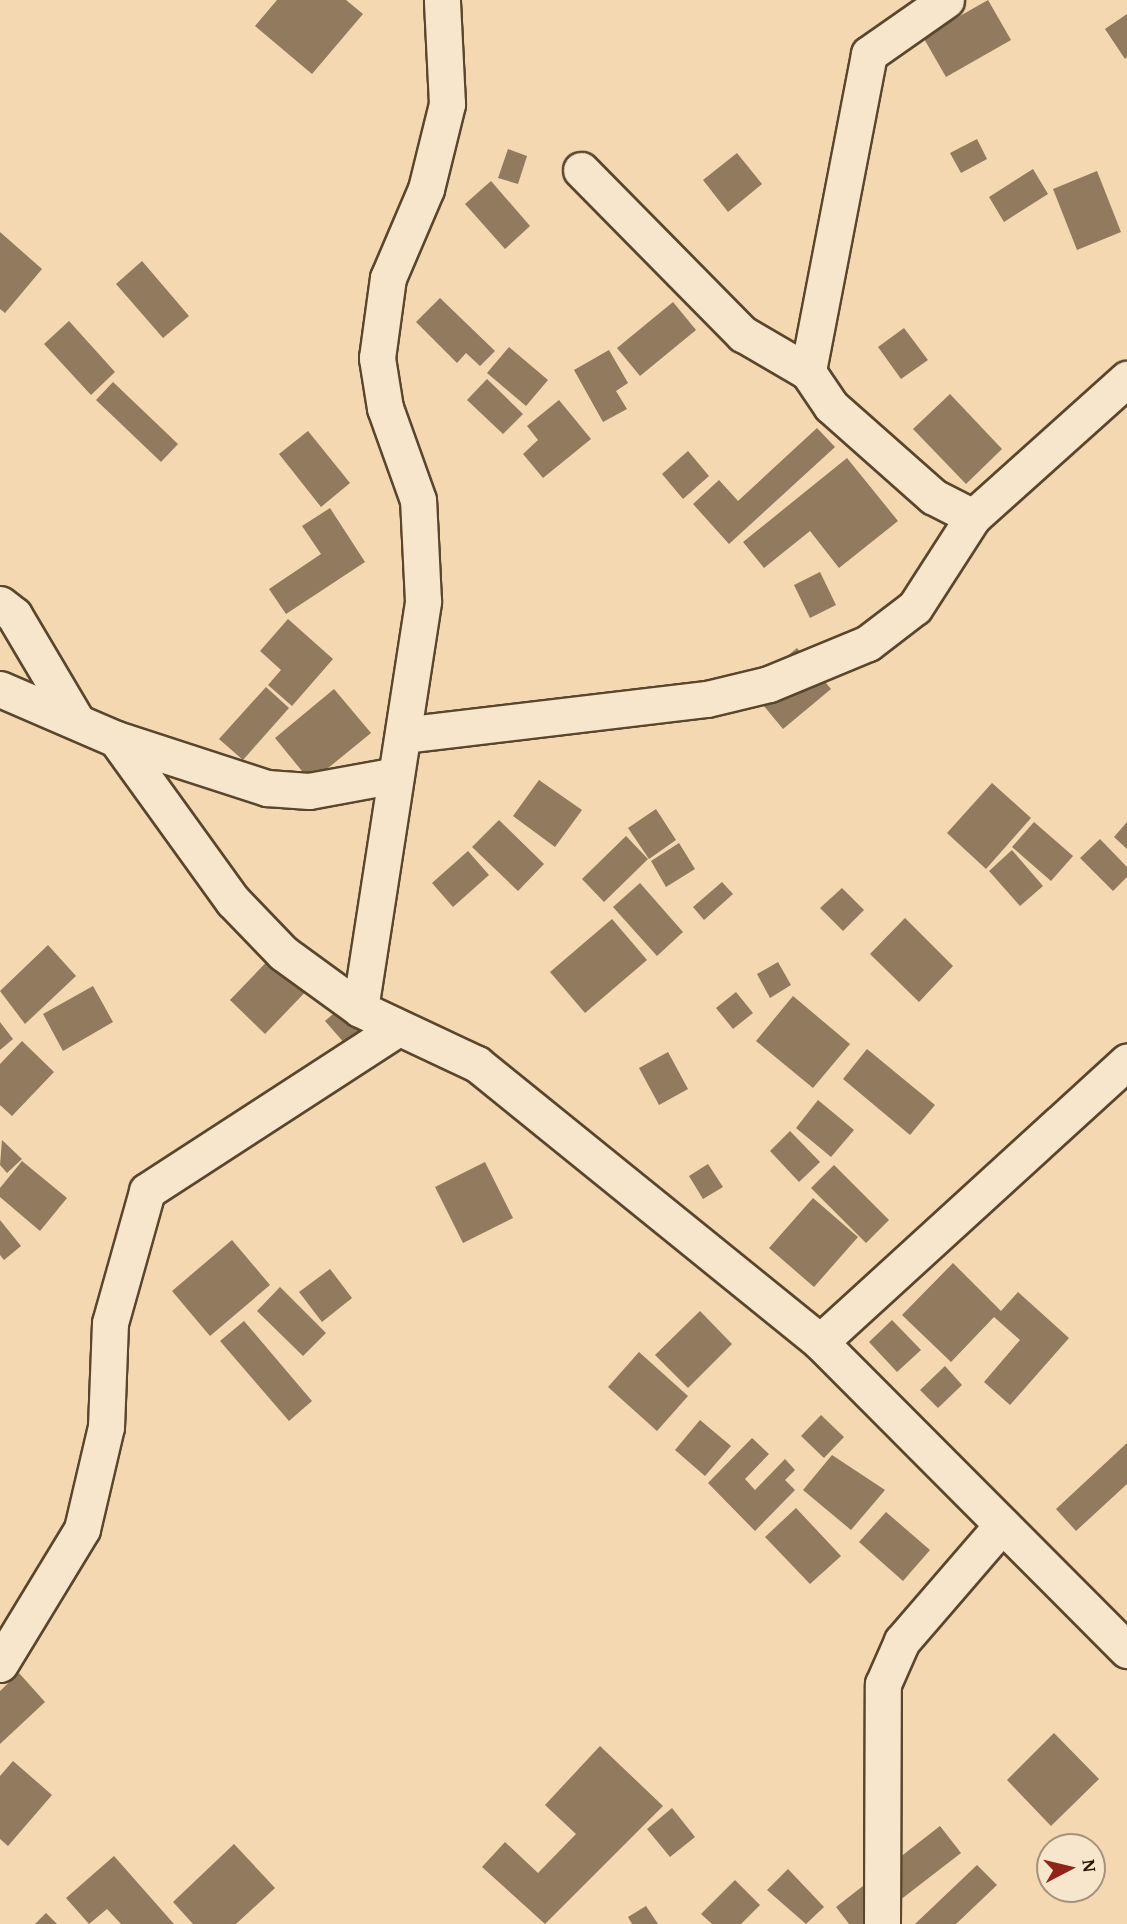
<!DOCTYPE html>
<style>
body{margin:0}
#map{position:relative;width:1127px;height:1924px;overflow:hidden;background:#f3d8b1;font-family:"Gentium Book Plus",serif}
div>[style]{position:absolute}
.building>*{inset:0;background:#917a5d}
.roads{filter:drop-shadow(2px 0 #5a462d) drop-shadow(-2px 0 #5a462d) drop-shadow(0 2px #5a462d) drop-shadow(0 -2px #5a462d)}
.minor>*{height:35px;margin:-17.5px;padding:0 17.5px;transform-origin:17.5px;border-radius:17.5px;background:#f7e6cc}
span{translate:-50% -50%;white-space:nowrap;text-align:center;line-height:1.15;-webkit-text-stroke:7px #f7e6cc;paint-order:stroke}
.north{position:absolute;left:1036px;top:1833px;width:70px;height:70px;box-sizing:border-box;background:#f7e6cc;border:2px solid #a4927b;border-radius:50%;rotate:83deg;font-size:19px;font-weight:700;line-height:28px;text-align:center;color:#271501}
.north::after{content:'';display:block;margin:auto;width:24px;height:32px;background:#8f2418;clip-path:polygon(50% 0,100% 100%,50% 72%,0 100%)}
</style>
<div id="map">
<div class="building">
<div style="clip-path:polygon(277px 0,346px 0,363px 14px,312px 74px,255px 26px)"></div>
<div style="clip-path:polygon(988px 0,1011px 40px,946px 77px,923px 37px)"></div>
<div style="clip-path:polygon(1127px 14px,1127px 57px,1125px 59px,1105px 29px)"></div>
<div style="clip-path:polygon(977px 139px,987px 159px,961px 173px,950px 153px)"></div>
<div style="clip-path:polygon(508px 149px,527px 156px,518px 184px,498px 178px)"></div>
<div style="clip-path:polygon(737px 153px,762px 184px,728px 212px,703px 180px)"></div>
<div style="clip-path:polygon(1033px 169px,1048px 194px,1004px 222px,989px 197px)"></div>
<div style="clip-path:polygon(1097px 171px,1121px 232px,1077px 250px,1053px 189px)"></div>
<div style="clip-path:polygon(491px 181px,530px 226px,505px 249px,465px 204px)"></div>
<div style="clip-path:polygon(0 232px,42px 269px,5px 313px,0 309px)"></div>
<div style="clip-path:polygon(142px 261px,189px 316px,163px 338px,116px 284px)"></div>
<div style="clip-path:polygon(440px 298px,495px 351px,480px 366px,466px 353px,457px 363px,416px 322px)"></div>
<div style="clip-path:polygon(673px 302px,696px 330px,640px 376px,617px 348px)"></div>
<div style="clip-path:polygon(69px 321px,115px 372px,91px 395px,44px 344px)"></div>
<div style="clip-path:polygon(904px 328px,928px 360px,901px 379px,878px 347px)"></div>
<div style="clip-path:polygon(509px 347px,548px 380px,526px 406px,487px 373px)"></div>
<div style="clip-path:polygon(609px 350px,628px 383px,616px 391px,627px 409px,603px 422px,574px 370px)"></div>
<div style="clip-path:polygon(487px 379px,523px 414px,503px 434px,467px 400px)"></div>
<div style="clip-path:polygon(113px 382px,178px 444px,161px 462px,96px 400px)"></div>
<div style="clip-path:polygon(950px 394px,1002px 449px,966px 484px,913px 429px)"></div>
<div style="clip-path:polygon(559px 400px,591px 439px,543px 478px,523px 454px,538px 440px,527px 426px)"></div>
<div style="clip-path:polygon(817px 428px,835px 447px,729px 544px,693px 504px,719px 480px,738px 501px)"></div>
<div style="clip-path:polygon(308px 431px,350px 483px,321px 507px,279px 454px)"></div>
<div style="clip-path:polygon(688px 451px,709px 476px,683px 499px,662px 474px)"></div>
<div style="clip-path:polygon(847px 458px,898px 521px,839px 568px,810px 531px,764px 568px,743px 542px)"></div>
<div style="clip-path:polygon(330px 508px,365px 562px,286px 614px,269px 589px,321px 554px,302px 526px)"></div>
<div style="clip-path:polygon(820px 572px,836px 605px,810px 618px,794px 585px)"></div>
<div style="clip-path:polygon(288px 619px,333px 659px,292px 706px,268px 685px,281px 670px,260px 651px)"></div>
<div style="clip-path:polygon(797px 648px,831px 689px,783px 729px,749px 688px)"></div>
<div style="clip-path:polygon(266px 687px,289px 708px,243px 760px,219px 739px)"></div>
<div style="clip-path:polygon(334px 689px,371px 733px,311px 782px,275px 738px)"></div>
<div style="clip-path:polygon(539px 780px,582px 810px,555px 847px,513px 816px)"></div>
<div style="clip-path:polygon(992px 783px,1031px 818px,986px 869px,947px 833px)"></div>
<div style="clip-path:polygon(656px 809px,676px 840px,649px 859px,628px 828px)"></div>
<div style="clip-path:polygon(499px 820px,544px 864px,518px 891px,472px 847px)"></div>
<div style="clip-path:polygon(1034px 822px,1073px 856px,1051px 881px,1012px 847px)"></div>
<div style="clip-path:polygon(1127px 822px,1127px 849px,1114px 837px)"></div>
<div style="clip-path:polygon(626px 836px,648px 859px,604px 902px,582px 879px)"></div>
<div style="clip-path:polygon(1100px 839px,1127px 867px,1127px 877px,1113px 891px,1080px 858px)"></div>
<div style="clip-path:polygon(679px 843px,695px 869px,666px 887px,651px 861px)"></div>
<div style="clip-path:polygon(1012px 850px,1043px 886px,1020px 906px,989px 871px)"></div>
<div style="clip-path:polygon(468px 851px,489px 875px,453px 907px,432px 883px)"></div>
<div style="clip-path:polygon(722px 882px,733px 894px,704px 920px,693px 907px)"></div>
<div style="clip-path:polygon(640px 883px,683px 932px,657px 956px,613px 907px)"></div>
<div style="clip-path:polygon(842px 888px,864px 910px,843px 931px,820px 908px)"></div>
<div style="clip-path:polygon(905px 918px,953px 966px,919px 1002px,870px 954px)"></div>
<div style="clip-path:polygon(612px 919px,647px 960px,585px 1013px,550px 972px)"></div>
<div style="clip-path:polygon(48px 945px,76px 976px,25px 1024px,0 991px)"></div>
<div style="clip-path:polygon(278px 950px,313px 984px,265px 1034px,230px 1000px)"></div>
<div style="clip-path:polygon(778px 962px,791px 985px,770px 998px,757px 974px)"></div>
<div style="clip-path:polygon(93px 986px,113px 1022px,63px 1051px,43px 1014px)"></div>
<div style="clip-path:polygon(736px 992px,753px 1013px,733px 1029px,716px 1008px)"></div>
<div style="clip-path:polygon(793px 996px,850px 1044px,813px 1088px,756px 1041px)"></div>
<div style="clip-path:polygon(347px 1002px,389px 1051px,368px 1070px,325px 1021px)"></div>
<div style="clip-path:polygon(0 1022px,13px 1039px,0 1050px)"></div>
<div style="clip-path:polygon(22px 1041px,54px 1072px,12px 1116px,0 1105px,0 1064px)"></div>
<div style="clip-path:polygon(867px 1049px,935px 1105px,910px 1135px,843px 1079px)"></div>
<div style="clip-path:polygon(668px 1052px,688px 1089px,659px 1105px,639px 1068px)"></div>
<div style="clip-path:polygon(818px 1100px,854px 1130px,831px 1157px,796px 1128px)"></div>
<div style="clip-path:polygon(790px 1131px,820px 1162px,799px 1182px,770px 1151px)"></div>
<div style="clip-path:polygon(2px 1140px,22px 1159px,7px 1173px,0 1165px)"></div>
<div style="clip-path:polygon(22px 1161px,67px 1198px,40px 1231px,0 1197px,0 1188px)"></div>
<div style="clip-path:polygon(485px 1162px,513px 1218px,463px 1243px,435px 1187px)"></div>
<div style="clip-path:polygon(708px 1164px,723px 1187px,703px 1199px,689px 1176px)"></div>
<div style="clip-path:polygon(834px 1165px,889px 1220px,866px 1243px,811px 1188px)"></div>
<div style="clip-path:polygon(813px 1198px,858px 1237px,814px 1287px,769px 1248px)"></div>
<div style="clip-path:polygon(0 1220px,21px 1246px,4px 1260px,0 1255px)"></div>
<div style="clip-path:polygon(232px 1240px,270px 1285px,210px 1336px,172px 1291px)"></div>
<div style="clip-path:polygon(953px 1263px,1001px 1311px,1018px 1292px,1069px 1338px,1010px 1405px,984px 1382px,1020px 1340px,994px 1317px,951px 1362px,902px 1315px)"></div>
<div style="clip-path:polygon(330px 1269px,352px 1298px,322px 1322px,299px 1292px)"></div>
<div style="clip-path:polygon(280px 1287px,326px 1333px,303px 1356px,257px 1311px)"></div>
<div style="clip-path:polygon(700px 1311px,732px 1344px,688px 1388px,655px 1355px)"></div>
<div style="clip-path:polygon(892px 1320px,921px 1350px,897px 1372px,869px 1342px)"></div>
<div style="clip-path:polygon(244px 1321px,312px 1401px,289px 1421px,220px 1341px)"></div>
<div style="clip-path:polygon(639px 1352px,688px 1396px,657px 1431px,608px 1387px)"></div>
<div style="clip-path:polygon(945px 1366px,962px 1385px,938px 1408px,920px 1390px)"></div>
<div style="clip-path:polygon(821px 1415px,844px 1437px,824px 1458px,801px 1436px)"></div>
<div style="clip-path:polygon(700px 1420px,731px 1446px,705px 1476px,675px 1450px)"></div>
<div style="clip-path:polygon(752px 1438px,769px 1454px,745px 1479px,755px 1490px,785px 1459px,795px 1470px,785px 1480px,795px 1490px,755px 1531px,708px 1483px)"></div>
<div style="clip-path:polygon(1127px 1443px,1127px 1484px,1076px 1531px,1056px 1509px)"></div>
<div style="clip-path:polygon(832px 1455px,885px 1490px,851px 1530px,803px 1490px)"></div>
<div style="clip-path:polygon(796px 1508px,841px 1556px,810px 1584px,765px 1537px)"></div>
<div style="clip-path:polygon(886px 1512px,930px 1550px,903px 1581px,859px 1542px)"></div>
<div style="clip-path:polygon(19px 1673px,45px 1702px,0 1744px,0 1691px)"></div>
<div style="clip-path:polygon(1054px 1733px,1099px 1779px,1051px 1826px,1007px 1780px)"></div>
<div style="clip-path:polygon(600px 1746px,663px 1806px,545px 1924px,482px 1867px,505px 1842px,538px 1873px,576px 1834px,545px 1805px)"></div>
<div style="clip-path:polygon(13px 1761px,52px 1795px,8px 1846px,0 1839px,0 1776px)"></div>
<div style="clip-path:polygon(672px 1808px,695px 1837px,670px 1857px,647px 1829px)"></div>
<div style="clip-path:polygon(940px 1826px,961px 1853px,869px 1924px,849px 1924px,836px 1907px)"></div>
<div style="clip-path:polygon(234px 1844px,275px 1888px,236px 1924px,193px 1924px,173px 1902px)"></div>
<div style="clip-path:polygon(114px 1856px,174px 1924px,121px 1924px,107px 1909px,89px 1924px,66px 1898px)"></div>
<div style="clip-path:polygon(977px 1865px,997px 1885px,956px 1924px,915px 1924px)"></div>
<div style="clip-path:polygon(788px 1869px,824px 1907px,806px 1924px,767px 1890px)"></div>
<div style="clip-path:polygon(735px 1880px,760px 1905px,741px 1924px,712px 1924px,701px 1914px)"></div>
<div style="clip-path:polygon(646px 1906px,658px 1924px,632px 1924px,628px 1917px)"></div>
<div style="clip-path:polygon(46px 1913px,57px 1924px,35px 1924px)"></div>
</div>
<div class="roads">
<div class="minor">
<div style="left:946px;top:0;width:94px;rotate:145deg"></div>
<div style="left:869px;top:54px;width:324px;rotate:100.9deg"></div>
<div style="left:808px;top:372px;width:41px;rotate:55.9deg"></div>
<div style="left:831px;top:406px;width:137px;rotate:41.5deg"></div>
<div style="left:934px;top:497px;width:44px;rotate:27.1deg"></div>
<div style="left:581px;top:170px;width:231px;rotate:45.4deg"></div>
<div style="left:743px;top:334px;width:75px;rotate:30.3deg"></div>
<div style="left:0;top:604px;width:18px;rotate:38deg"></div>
<div style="left:14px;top:615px;width:122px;rotate:59.4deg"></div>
<div style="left:0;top:689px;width:126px;rotate:23.3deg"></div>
<div style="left:116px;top:739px;width:159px;rotate:18deg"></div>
<div style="left:267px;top:788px;width:42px;rotate:4.1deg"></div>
<div style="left:309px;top:791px;width:88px;rotate:-10.4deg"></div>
<div style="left:403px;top:735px;width:306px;rotate:-6.8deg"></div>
<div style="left:707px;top:699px;width:64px;rotate:-13.6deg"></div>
<div style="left:769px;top:684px;width:107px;rotate:-22.5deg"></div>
<div style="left:868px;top:643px;width:59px;rotate:-37.5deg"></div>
<div style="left:915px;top:607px;width:107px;rotate:-57.2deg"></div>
<div style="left:973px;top:517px;width:207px;rotate:-41.9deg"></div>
<div style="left:116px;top:739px;width:200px;rotate:54.2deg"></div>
<div style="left:233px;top:901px;width:72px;rotate:46.1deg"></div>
<div style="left:283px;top:953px;width:95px;rotate:36deg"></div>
<div style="left:360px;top:1009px;width:129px;rotate:25.2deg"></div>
<div style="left:477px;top:1064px;width:442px;rotate:39deg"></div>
<div style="left:820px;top:1342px;width:435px;rotate:45.1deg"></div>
<div style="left:360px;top:1009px;width:413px;rotate:-81.2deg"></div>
<div style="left:423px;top:601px;width:101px;rotate:-92.8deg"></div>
<div style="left:418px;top:500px;width:98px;rotate:-109.7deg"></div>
<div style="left:385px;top:408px;width:51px;rotate:-99.1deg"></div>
<div style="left:377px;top:358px;width:81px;rotate:-82.2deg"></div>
<div style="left:388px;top:278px;width:97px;rotate:-66.9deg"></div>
<div style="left:426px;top:189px;width:88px;rotate:-76.1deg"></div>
<div style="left:447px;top:104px;width:104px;rotate:-92.8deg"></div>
<div style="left:820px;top:1342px;width:416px;rotate:-42.4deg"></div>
<div style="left:0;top:1664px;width:158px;rotate:-58.7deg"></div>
<div style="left:82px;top:1529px;width:105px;rotate:-76.8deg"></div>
<div style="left:106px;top:1427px;width:104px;rotate:-87.8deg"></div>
<div style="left:110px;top:1323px;width:137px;rotate:-74.3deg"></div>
<div style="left:147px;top:1191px;width:297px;rotate:-33deg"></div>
<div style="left:882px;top:1924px;width:240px;rotate:-89.8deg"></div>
<div style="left:883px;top:1684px;width:47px;rotate:-66.2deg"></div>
<div style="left:902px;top:1641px;width:153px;rotate:-49.2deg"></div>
</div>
</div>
<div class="north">N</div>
</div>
